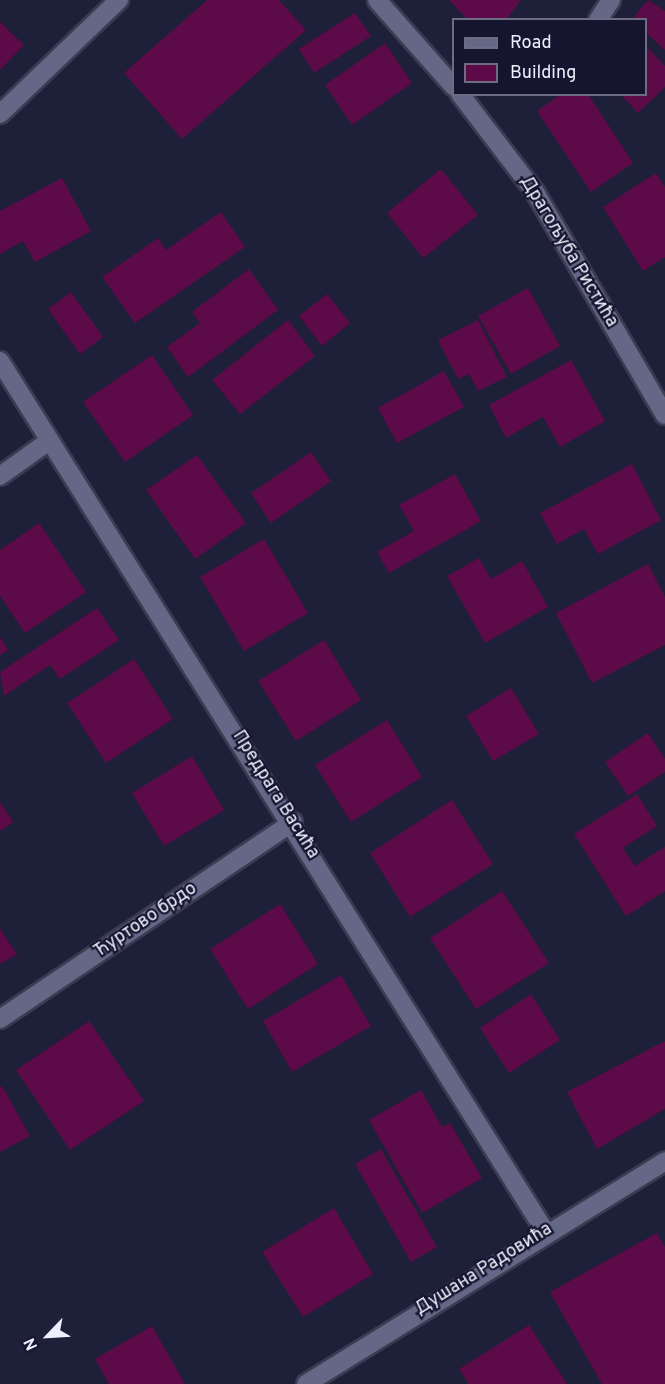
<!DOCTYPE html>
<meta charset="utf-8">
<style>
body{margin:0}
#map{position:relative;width:665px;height:1384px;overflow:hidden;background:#1e1f39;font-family:Overpass,sans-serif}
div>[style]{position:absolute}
.building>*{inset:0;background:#5c0b48}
.roads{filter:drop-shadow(2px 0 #3b3b51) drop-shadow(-2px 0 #3b3b51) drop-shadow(0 2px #3b3b51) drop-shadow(0 -2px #3b3b51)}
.lane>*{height:18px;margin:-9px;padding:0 9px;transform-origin:9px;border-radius:9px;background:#656787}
.street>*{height:18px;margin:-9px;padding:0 9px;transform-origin:9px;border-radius:9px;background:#656787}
span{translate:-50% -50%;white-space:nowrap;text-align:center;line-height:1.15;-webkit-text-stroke:4.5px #15152f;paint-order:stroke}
.street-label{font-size:18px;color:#eeeffe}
.legend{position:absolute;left:452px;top:18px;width:195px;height:78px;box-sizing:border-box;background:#15152f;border:2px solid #6c6c82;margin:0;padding:8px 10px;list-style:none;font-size:18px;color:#eeeffe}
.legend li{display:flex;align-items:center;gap:12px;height:30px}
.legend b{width:30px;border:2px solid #6c6c82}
.north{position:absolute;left:18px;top:1306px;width:60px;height:60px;-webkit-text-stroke:4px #15152f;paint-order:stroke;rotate:245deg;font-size:16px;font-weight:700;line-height:24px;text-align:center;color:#eeeffe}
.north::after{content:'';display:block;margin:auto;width:21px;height:27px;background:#eeeffe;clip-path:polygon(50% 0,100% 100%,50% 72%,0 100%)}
</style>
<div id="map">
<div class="building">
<div style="clip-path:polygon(207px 0,279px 0,306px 30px,182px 139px,124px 73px)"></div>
<div style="clip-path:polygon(449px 0,521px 0,506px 20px,468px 20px)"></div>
<div style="clip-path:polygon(648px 0,665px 11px,665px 50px,646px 33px,646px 20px,631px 20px)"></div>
<div style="clip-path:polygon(355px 13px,371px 36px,314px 73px,299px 49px)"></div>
<div style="clip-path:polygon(0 22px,24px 45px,0 70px)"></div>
<div style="clip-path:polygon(385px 43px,412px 83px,352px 125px,325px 85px)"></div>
<div style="clip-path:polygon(646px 46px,665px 66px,665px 87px,638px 113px,620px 94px,646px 94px)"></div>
<div style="clip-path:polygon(561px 94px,588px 94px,633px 163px,591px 192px,537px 111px)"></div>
<div style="clip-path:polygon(441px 169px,478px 215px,423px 258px,387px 213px)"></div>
<div style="clip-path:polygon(656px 173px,665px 187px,665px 257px,643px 271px,603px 207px)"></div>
<div style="clip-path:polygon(62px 178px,91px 231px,35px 262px,23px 241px,0 254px,0 211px)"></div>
<div style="clip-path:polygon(221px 212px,245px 247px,135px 323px,102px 277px,158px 238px,166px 250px)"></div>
<div style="clip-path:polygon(249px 269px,278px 310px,188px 377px,167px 347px,200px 323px,192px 312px)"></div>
<div style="clip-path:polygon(528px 288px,560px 346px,511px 374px,478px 316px)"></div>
<div style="clip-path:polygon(71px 292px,103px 337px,80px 354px,48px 309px)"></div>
<div style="clip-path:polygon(327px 294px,350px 323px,322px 346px,299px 316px)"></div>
<div style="clip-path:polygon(288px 320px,315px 356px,240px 414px,212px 380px)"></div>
<div style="clip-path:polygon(478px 320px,507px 377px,478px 391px,469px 374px,458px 379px,438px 340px)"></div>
<div style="clip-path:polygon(152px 355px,193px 415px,125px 462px,83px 402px)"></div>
<div style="clip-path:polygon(571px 360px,605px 421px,560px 447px,543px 417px,506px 438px,489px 405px)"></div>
<div style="clip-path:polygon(444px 371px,464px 407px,397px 443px,378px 408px)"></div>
<div style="clip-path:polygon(311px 452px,331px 481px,271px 523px,251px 493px)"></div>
<div style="clip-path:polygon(197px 455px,246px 523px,195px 559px,146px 490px)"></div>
<div style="clip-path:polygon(632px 464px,661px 520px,598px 554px,584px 529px,557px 544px,540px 513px)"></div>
<div style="clip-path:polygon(455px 474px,481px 521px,389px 573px,377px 552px,414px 531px,399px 505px)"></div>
<div style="clip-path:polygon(39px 523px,86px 592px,25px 633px,0 596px,0 550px)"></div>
<div style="clip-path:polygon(264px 539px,308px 613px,244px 651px,200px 577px)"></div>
<div style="clip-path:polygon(479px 558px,491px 579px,522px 561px,548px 607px,485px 643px,447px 576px)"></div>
<div style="clip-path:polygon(648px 564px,665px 597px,665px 645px,592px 683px,556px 613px)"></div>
<div style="clip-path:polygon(97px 608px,119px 640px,60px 679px,50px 665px,4px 696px,0 672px)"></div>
<div style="clip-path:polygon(0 637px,8px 650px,0 655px)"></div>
<div style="clip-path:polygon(324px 640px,361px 700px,296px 741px,258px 681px)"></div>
<div style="clip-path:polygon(134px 659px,173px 719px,106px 763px,67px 703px)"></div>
<div style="clip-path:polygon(511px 688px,539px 734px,493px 761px,466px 716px)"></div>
<div style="clip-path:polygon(387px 720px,422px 777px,351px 822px,315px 765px)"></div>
<div style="clip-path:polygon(648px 733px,665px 759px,665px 772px,628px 796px,605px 762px)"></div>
<div style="clip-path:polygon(192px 756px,224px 810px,164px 846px,132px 793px)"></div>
<div style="clip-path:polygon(637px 794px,657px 826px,623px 848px,635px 866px,665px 847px,665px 891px,626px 916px,574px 834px)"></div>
<div style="clip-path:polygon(452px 800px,493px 864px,410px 917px,370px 853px)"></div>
<div style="clip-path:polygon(0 802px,13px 822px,0 831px)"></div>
<div style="clip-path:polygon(502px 891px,549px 963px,476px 1009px,430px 938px)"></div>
<div style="clip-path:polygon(280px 904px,318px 964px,248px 1009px,210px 949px)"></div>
<div style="clip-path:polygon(0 929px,17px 954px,0 964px)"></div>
<div style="clip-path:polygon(341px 975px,371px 1026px,292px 1072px,263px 1021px)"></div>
<div style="clip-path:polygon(531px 994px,560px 1040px,509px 1073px,480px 1028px)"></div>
<div style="clip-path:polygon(89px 1021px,144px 1101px,70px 1150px,16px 1070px)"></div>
<div style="clip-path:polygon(665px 1041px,665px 1109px,597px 1149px,567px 1092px)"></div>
<div style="clip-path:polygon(2px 1086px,30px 1136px,0 1152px,0 1087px)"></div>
<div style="clip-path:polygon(421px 1090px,442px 1127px,450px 1123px,482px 1178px,422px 1213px,369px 1120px)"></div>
<div style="clip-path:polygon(381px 1149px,437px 1247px,411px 1262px,355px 1164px)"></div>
<div style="clip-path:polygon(334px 1208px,373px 1274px,303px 1317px,262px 1252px)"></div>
<div style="clip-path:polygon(657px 1233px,665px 1247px,665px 1384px,602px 1384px,550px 1292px)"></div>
<div style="clip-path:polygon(529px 1325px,567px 1384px,469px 1384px,459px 1369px)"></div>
<div style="clip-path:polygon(152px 1326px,185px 1384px,109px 1384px,95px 1359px)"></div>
</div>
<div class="roads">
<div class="lane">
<div style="left:598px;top:20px;width:24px;rotate:-57deg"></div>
</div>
<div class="street">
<div style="left:377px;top:0;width:116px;rotate:48.5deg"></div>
<div style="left:460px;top:94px;width:123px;rotate:52.6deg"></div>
<div style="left:535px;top:192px;width:258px;rotate:59.8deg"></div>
<div style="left:0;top:114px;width:165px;rotate:-43.8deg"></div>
<div style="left:0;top:361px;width:1027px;rotate:57.94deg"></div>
<div style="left:0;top:476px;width:60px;rotate:-35.5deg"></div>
<div style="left:0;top:1019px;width:353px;rotate:-33.9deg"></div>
<div style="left:306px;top:1384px;width:423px;rotate:-31.8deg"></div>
</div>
</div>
<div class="street-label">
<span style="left:568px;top:252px;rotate:59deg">Драгољуба Ристића</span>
<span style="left:275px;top:795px;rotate:58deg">Предрага Васића</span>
<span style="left:146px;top:921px;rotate:-34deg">Ћуртово брдо</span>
<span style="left:484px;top:1270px;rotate:-32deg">Душана Радовића</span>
</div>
<ul class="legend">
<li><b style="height:8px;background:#656787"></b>Road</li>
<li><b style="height:16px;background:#5c0b48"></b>Building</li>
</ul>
<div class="north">N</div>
</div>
